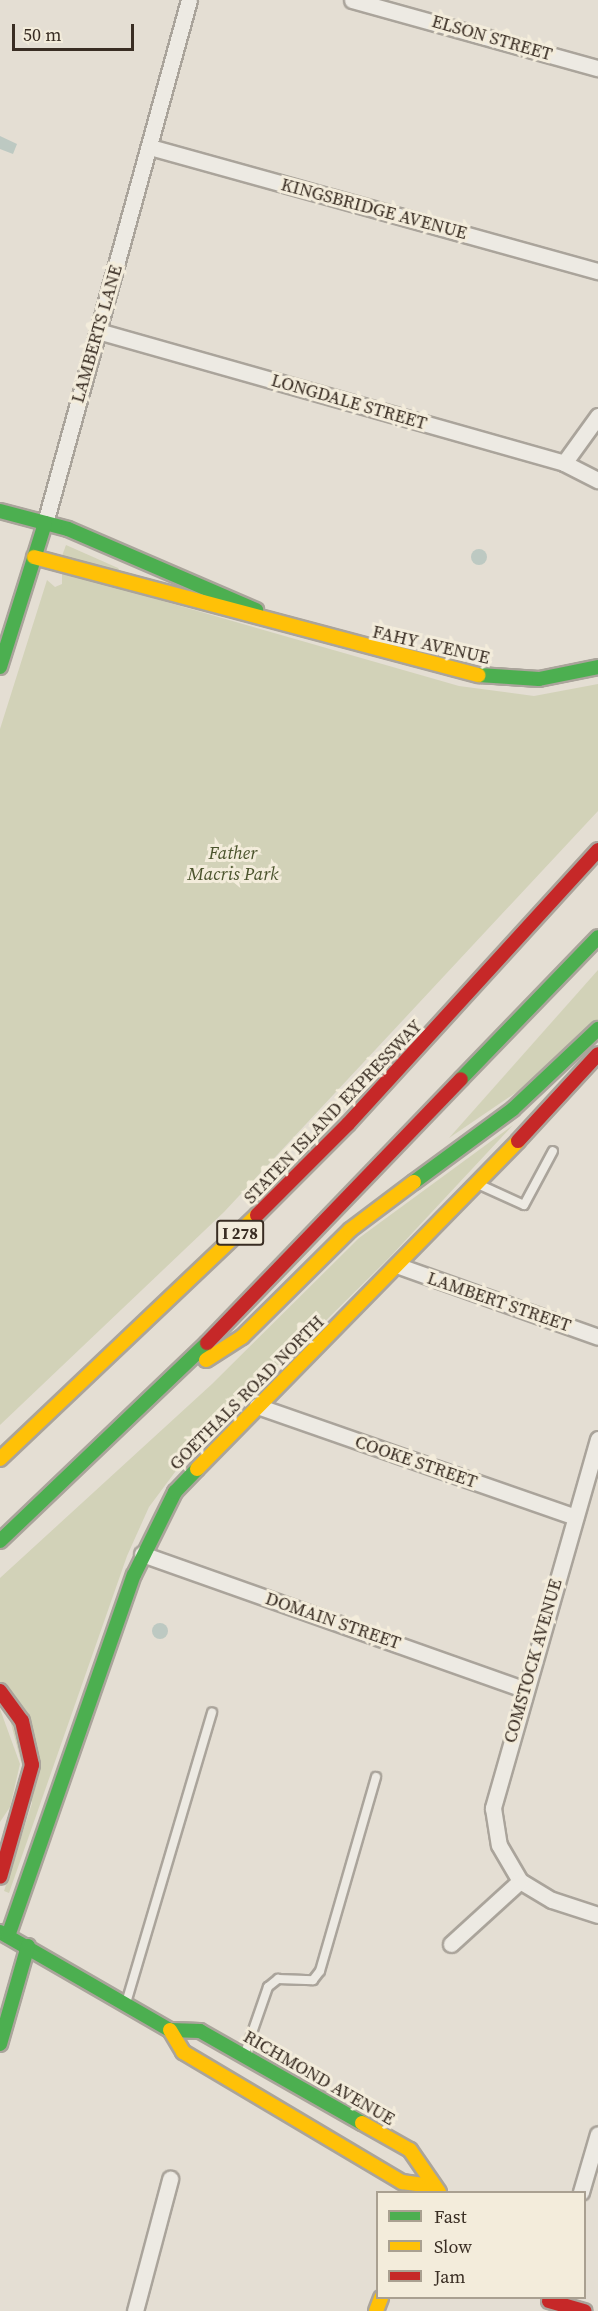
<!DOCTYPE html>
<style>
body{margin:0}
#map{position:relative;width:598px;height:2311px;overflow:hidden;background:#e4ded3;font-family:"Source Serif 4",serif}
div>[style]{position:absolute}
.green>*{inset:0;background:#d2d2b8}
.water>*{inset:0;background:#bdc9c2}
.round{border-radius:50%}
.roads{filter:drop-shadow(2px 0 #aaa49b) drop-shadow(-2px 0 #aaa49b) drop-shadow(0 2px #aaa49b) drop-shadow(0 -2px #aaa49b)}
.lane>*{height:8px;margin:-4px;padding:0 4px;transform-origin:4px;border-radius:4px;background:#edeae3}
.street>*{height:15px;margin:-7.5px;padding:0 7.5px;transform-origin:7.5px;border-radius:7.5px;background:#edeae3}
.fast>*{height:14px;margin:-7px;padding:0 7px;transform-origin:7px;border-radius:7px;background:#4caf50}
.slow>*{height:14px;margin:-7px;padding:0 7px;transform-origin:7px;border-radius:7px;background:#ffc107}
.jam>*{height:14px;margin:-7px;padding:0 7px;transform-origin:7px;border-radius:7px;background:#c62828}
span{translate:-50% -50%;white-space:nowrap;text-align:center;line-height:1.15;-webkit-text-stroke:6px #f3ecdb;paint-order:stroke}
.shield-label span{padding:2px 4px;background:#f3ecdb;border:2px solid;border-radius:4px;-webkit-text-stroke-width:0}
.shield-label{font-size:16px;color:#392d23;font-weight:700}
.street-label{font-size:18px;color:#392d23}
.park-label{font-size:18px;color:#4a532c;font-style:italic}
.legend{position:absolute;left:376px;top:2191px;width:210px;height:108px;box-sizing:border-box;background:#f3ecdb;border:2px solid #a9a091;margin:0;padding:8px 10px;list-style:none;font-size:18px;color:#392d23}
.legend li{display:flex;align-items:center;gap:12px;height:30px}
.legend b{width:30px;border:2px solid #a9a091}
.scale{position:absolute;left:12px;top:24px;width:122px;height:27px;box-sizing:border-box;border:3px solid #392d23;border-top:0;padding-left:8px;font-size:18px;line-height:21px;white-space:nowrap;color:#392d23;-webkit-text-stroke:4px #f3ecdb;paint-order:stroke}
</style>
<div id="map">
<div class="green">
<div style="clip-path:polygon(66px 545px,118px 568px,120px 571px,62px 556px)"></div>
<div style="clip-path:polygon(62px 572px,459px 686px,534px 696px,598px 684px,598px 811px,224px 1212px,0 1425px,0 729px,47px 580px,55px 587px,62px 584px)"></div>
<div style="clip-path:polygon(598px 970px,598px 1020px,530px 1083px,449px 1138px)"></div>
<div style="clip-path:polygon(513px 1125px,389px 1258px,181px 1464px,149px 1507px,127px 1556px,9px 1893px,4px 1891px,32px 1803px,0 1682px,0 1578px,212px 1384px,359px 1238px)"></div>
<div style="clip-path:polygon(0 1709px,20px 1764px,10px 1807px,0 1822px)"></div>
</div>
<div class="water">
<div style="clip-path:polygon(0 136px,17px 144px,13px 154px,0 149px)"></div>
<div class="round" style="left:471px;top:549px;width:16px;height:16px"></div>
<div class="round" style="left:152px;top:1623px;width:16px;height:16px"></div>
</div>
<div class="roads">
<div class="lane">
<div style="left:480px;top:1185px;width:48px;rotate:24.4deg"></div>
<div style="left:524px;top:1205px;width:61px;rotate:-61.8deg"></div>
<div style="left:126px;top:2003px;width:303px;rotate:-73.5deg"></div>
<div style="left:245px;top:2053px;width:70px;rotate:-70.8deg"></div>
<div style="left:268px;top:1987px;width:13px;rotate:-39deg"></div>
<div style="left:278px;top:1979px;width:35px;rotate:2deg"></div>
<div style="left:313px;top:1980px;width:11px;rotate:-52deg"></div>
<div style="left:320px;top:1971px;width:202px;rotate:-73.9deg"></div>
</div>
<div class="street">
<div style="left:352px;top:0;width:255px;rotate:15.5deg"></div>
<div style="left:150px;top:147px;width:465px;rotate:15.5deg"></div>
<div style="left:98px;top:331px;width:484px;rotate:15.8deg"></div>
<div style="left:564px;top:463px;width:38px;rotate:27deg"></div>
<div style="left:564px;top:463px;width:58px;rotate:-54.1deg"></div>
<div style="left:45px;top:523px;width:542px;rotate:-74.61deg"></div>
<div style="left:399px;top:1266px;width:211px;rotate:19.6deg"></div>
<div style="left:257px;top:1406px;width:337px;rotate:19.2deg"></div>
<div style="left:598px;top:1439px;width:384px;rotate:105.9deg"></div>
<div style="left:493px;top:1808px;width:37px;rotate:81deg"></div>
<div style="left:499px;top:1845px;width:42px;rotate:59.7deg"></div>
<div style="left:520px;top:1881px;width:37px;rotate:31deg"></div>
<div style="left:552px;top:1900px;width:48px;rotate:18.1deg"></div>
<div style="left:142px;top:1554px;width:405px;rotate:19.5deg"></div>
<div style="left:451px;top:1944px;width:93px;rotate:-42.4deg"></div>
<div style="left:581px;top:2192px;width:60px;rotate:-73.7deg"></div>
<div style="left:135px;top:2311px;width:137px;rotate:-75.1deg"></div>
</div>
<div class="fast">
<div style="left:0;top:511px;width:70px;rotate:14.8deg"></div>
<div style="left:68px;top:529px;width:205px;rotate:23.3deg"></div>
<div style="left:0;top:667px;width:151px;rotate:-72.6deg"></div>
<div style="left:479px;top:675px;width:60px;rotate:3.8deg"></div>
<div style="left:539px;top:679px;width:60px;rotate:-11.5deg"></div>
<div style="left:461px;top:1079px;width:197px;rotate:-46deg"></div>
<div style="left:414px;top:1182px;width:123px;rotate:-36.4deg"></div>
<div style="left:513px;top:1109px;width:117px;rotate:-43.3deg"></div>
<div style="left:0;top:1541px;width:286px;rotate:-43.7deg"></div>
<div style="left:0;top:1932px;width:196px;rotate:30deg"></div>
<div style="left:170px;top:2030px;width:30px;rotate:2deg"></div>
<div style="left:200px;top:2031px;width:186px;rotate:29.6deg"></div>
<div style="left:8px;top:1936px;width:382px;rotate:-70.8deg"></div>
<div style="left:134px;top:1575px;width:93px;rotate:-63.7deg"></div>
<div style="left:175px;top:1492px;width:32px;rotate:-46deg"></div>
<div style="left:0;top:2044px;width:102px;rotate:-74.1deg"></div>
</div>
<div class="slow">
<div style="left:34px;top:557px;width:460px;rotate:14.9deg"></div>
<div style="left:206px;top:1360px;width:43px;rotate:-32.6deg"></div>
<div style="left:242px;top:1337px;width:152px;rotate:-44.7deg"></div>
<div style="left:350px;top:1230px;width:80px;rotate:-36.9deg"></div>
<div style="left:0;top:1459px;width:354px;rotate:-43.5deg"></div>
<div style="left:197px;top:1469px;width:459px;rotate:-45.6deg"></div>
<div style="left:170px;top:2030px;width:26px;rotate:59deg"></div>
<div style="left:183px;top:2052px;width:255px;rotate:30.7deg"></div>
<div style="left:402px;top:2182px;width:30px;rotate:8deg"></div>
<div style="left:362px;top:2123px;width:55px;rotate:29.4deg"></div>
<div style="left:410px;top:2150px;width:51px;rotate:55.4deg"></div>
<div style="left:376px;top:2311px;width:14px;rotate:-69deg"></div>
</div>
<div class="jam">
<div style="left:518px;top:1141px;width:118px;rotate:-47.4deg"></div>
<div style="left:257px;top:1215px;width:129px;rotate:-45deg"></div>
<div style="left:348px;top:1124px;width:371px;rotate:-47.6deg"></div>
<div style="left:207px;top:1343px;width:366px;rotate:-46.1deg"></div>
<div style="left:0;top:1691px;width:37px;rotate:54deg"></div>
<div style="left:22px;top:1721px;width:45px;rotate:77.2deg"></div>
<div style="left:32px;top:1765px;width:116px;rotate:105.9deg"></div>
<div style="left:549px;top:2301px;width:37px;rotate:16deg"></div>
</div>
</div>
<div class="shield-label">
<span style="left:240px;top:1233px">I 278</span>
</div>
<div class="street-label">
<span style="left:492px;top:38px;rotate:16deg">ELSON STREET</span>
<span style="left:374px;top:209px;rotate:15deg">KINGSBRIDGE AVENUE</span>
<span style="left:97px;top:334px;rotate:-74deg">LAMBERTS LANE</span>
<span style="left:349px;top:402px;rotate:16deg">LONGDALE STREET</span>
<span style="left:431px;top:645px;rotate:13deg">FAHY AVENUE</span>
<span style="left:333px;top:1112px;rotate:-46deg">STATEN ISLAND EXPRESSWAY</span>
<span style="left:499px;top:1302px;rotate:19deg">LAMBERT STREET</span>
<span style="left:247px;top:1393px;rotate:-45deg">GOETHALS ROAD NORTH</span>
<span style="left:416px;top:1462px;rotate:19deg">COOKE STREET</span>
<span style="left:333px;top:1621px;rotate:19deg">DOMAIN STREET</span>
<span style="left:533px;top:1661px;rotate:-74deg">COMSTOCK AVENUE</span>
<span style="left:319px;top:2078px;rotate:30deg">RICHMOND AVENUE</span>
</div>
<div class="park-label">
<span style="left:233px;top:864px">Father<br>Macris Park</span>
</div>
<ul class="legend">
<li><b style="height:8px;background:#4caf50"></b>Fast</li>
<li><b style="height:8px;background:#ffc107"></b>Slow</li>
<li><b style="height:8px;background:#c62828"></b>Jam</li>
</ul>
<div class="scale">50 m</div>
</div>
